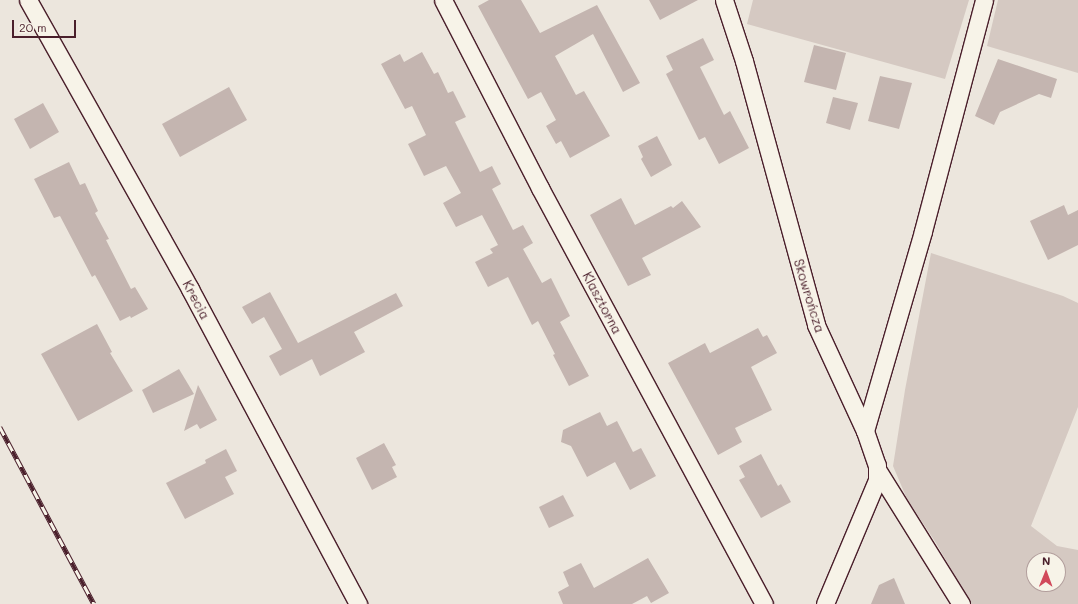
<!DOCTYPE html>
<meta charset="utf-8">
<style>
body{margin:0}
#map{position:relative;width:1078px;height:604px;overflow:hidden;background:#ece6dd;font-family:Mali,sans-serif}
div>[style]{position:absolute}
.green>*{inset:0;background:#d5c9c2}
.building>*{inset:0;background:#c4b5b0}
.roads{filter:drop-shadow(1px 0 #4a1f2b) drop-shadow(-1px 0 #4a1f2b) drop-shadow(0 1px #4a1f2b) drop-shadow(0 -1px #4a1f2b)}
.minor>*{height:17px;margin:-8.5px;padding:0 8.5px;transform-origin:8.5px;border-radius:8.5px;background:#f7f3e8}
.rail>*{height:4.5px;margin-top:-2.25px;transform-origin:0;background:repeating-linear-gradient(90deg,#f7f3e8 0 9px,#4a1f2b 0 18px);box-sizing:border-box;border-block:1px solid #4a1f2b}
span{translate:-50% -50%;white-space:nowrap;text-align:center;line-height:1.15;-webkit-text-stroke:3px #f7f3e8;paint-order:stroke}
.street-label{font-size:13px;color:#4a1f2b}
.north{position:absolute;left:1026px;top:552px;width:40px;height:40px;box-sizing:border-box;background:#f7f3e8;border:1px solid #b29e9c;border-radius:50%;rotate:1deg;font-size:11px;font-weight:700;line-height:16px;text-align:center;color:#4a1f2b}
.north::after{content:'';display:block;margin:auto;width:14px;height:18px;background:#d1495b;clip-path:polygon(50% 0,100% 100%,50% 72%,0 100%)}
.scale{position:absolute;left:12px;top:20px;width:64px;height:18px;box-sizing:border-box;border:2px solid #4a1f2b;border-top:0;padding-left:5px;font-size:12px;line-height:14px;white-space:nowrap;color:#4a1f2b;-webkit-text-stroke:3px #f7f3e8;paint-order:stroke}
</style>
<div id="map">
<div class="green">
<div style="clip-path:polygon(753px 0,969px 0,945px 79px,747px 24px)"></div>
<div style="clip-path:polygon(998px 0,1078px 0,1078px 73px,987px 46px)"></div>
<div style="clip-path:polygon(evenodd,931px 253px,1063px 296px,1078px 303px,1078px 407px,1031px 526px,1057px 546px,1078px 550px,1078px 604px,971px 604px,936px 543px,907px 499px,893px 466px,905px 390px,931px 253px,1034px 560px,1058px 560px,1058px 584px,1034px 584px,1034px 560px)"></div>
</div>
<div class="building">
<div style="clip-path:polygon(489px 0,521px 0,540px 33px,597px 5px,640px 83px,623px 92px,593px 34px,555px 56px,576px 95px,584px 91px,610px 136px,570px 158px,561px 141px,556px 144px,546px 126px,556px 120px,541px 92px,528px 99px,478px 6px)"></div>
<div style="clip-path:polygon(649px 0,698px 0,660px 20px)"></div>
<div style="clip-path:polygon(703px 38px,714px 60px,700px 67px,724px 115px,730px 111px,749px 148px,719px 164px,705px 137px,699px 140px,666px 74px,673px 70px,666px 56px)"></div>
<div style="clip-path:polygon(814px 45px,846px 53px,836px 90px,804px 82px)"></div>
<div style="clip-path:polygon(422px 52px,434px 74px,438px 72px,448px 93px,453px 91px,466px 117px,455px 122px,480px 172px,492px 166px,501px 184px,492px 189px,513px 230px,523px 225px,533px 243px,523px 249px,542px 283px,551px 278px,570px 316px,560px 322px,589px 376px,569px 386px,553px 355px,555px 354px,538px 321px,532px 325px,508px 277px,488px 287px,475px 262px,493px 253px,490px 249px,498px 245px,482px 215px,456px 227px,443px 203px,461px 193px,446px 166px,424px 176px,408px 144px,426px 135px,412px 106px,405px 109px,381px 64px,400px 54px,404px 62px)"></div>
<div style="clip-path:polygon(998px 59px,1057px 79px,1051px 98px,1039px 94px,1000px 112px,994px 125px,975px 116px)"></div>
<div style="clip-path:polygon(880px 76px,912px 83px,899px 129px,868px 121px)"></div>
<div style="clip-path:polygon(229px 87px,247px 120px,180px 157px,162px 124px)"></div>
<div style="clip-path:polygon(833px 97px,858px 103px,850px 130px,826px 123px)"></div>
<div style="clip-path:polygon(43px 103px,59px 132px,30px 149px,14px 119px)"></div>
<div style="clip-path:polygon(657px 136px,672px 165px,651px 177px,641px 159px,643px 157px,638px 146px)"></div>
<div style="clip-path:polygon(69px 162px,80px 185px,85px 183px,98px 211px,95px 213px,109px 239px,106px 240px,131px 289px,135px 287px,148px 309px,131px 318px,130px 316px,120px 321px,95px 275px,92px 277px,60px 216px,54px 218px,34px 179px)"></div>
<div style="clip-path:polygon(621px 198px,635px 225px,671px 206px,673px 208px,682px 201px,701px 227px,642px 258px,651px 275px,628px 286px,590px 215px)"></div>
<div style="clip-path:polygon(1064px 205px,1068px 215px,1078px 210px,1078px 245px,1048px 260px,1030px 221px)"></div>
<div style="clip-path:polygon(270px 292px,298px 343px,396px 293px,403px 306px,354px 332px,365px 352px,320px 376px,312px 359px,280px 376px,269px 356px,282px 349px,264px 317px,252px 324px,242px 307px)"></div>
<div style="clip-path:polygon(97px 324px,112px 352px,110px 353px,133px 391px,78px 421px,41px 354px)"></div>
<div style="clip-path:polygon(758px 328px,763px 337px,767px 335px,777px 353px,751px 367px,772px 410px,735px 428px,742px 442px,718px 455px,668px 363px,705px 343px,710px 353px)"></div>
<div style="clip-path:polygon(179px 369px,194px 394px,153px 413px,142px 390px)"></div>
<div style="clip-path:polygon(198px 385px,217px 420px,200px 429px,197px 424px,184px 431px)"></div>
<div style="clip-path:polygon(600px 412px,607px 426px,617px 421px,633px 452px,641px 448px,656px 476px,630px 490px,615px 462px,587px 477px,571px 446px,561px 442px,563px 430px)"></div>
<div style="clip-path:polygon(384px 443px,396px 465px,392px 467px,397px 477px,372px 490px,356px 458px)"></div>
<div style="clip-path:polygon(226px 449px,237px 471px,225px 477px,234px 494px,185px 519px,166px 483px,206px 463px,205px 460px)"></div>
<div style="clip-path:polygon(761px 454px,778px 486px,781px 484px,791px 502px,761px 518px,739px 480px,745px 477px,739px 466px)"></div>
<div style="clip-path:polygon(563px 495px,574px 516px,549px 528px,539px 507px)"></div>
<div style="clip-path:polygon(648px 558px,669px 593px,651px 603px,647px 596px,632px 604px,563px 604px,558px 592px,569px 586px,563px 572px,581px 563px,594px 588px)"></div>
<div style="clip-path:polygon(894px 578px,905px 604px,871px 604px,879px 585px)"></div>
</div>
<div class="roads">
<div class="minor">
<div style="left:28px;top:0;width:331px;rotate:60.7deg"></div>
<div style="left:190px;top:289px;width:357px;rotate:61.9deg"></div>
<div style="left:443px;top:0;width:212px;rotate:62.7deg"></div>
<div style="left:540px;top:188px;width:472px;rotate:61.7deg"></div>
<div style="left:724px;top:0;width:64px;rotate:71.8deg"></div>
<div style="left:744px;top:61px;width:274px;rotate:74.7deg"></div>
<div style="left:816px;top:325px;width:117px;rotate:65.2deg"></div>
<div style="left:865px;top:431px;width:36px;rotate:71deg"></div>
<div style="left:877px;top:465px;width:15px;rotate:90deg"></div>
<div style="left:877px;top:480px;width:134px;rotate:112.8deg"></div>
<div style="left:865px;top:431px;width:208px;rotate:-73.8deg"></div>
<div style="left:923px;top:231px;width:239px;rotate:-75.2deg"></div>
<div style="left:878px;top:471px;width:157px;rotate:58deg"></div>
</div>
</div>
<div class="rail">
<div style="left:0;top:427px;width:200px;rotate:62deg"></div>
</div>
<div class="street-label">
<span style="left:809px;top:296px;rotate:73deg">Skowrończa</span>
<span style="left:196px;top:300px;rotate:62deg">Krecia</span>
<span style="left:602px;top:303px;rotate:62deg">Klasztorna</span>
</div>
<div class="north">N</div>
<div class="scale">20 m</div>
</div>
